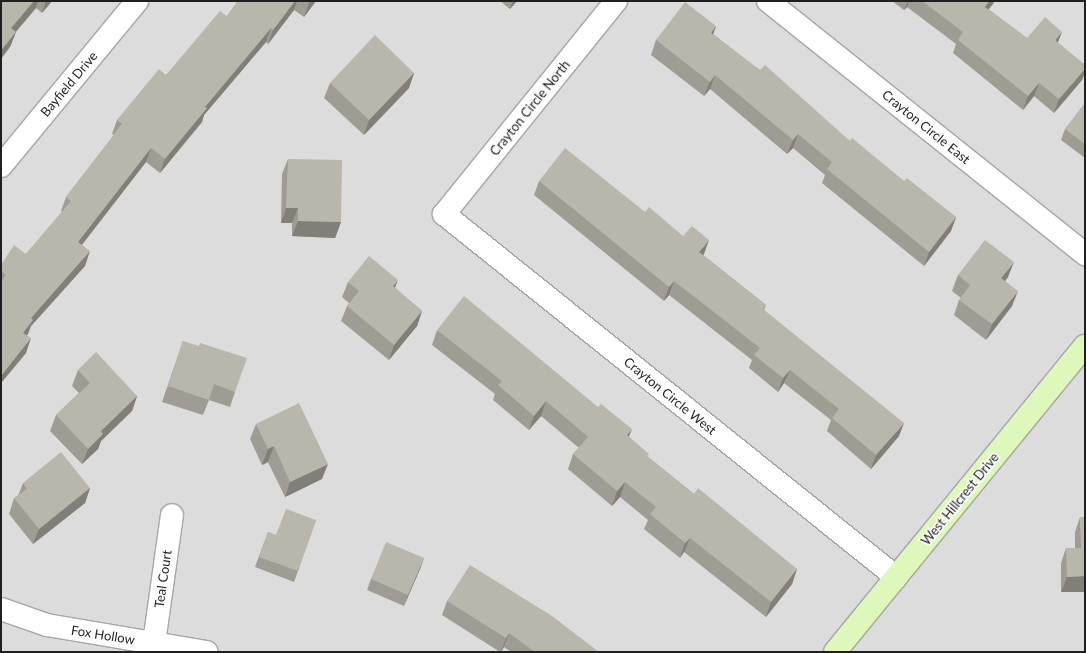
<!DOCTYPE html>
<style>
body{margin:0}
#map{position:relative;width:1086px;height:653px;overflow:hidden;background:#eff0e6;font-family:Lato,sans-serif}
div>[style]{position:absolute}
.residential>*{inset:0;background:#dddcdc}
.roads{filter:drop-shadow(1px 0 #a6a6a6) drop-shadow(-1px 0 #a6a6a6) drop-shadow(0 1px #a6a6a6) drop-shadow(0 -1px #a6a6a6)}
.street>*{height:22px;margin:-11px;padding:0 11px;transform-origin:11px;border-radius:11px;background:#fff}
.secondary>*{height:22px;margin:-11px;padding:0 11px;transform-origin:11px;border-radius:11px;background:#def8bb}
.wall>*{inset:0;background:#9f9d93}
.shaded-wall>*{inset:0;background:#827f78}
.building>*{inset:0;background:#b9b6ab}
span{translate:-50% -50%;white-space:nowrap;text-align:center;line-height:1.15;-webkit-text-stroke:3.5px #fff;paint-order:stroke}
.street-label{font-size:13px;color:#1f1f1f}
.frame{position:absolute;inset:0;border:2px solid #1f1f1f;pointer-events:none}
</style>
<div id="map">
<div class="residential">
<div style="clip-path:polygon(1px 1px,1085px 1px,1085px 652px,1px 652px)"></div>
</div>
<div class="roads">
<div class="street">
<div style="left:616px;top:1px;width:274px;rotate:128.9deg"></div>
<div style="left:444px;top:214px;width:580px;rotate:38.77deg"></div>
<div style="left:768px;top:1px;width:406px;rotate:38.6deg"></div>
<div style="left:1px;top:166px;width:214px;rotate:-50.5deg"></div>
<div style="left:1px;top:609px;width:49px;rotate:19.2deg"></div>
<div style="left:47px;top:625px;width:162px;rotate:9.6deg"></div>
<div style="left:154px;top:643px;width:129px;rotate:-82deg"></div>
</div>
<div class="secondary">
<div style="left:835px;top:652px;width:395px;rotate:-50.8deg"></div>
</div>
</div>
<div class="wall">
<div style="clip-path:polygon(1px 1px,52px 1px,42px 13px,36px 8px,16px 32px,10px 47px)"></div>
<div style="clip-path:polygon(238px 1px,316px 1px,304px 17px,294px 10px,268px 44px,266px 42px,204px 115px,202px 122px,160px 173px,146px 162px,82px 245px,85px 266px,31px 326px,27px 335px,26px 353px,1px 383px,1px 265px,26px 254px,62px 212px,61px 211px,66px 197px,114px 135px,112px 134px,117px 120px,166px 75px,227px 16px)"></div>
<div style="clip-path:polygon(500px 1px,517px 1px,510px 9px)"></div>
<div style="clip-path:polygon(892px 1px,994px 1px,993px 4px,988px 9px,1027px 38px,1058px 43px,1085px 65px,1085px 72px,1082px 80px,1054px 113px,1034px 96px,1023px 110px,953px 53px,956px 44px,907px 7px,904px 10px)"></div>
<div style="clip-path:polygon(716px 26px,713px 34px,850px 141px,904px 181px,956px 217px,951px 231px,924px 266px,822px 183px,825px 175px,793px 148px,787px 154px,710px 89px,704px 96px,651px 55px,656px 40px)"></div>
<div style="clip-path:polygon(414px 73px,409px 88px,364px 135px,324px 98px,330px 83px)"></div>
<div style="clip-path:polygon(1085px 105px,1085px 158px,1061px 140px,1065px 129px)"></div>
<div style="clip-path:polygon(288px 159px,341px 222px,335px 238px,292px 236px,292px 223px,281px 223px,282px 174px)"></div>
<div style="clip-path:polygon(539px 181px,645px 212px,704px 254px,703px 255px,766px 305px,764px 310px,899px 436px,871px 469px,827px 431px,831px 420px,784px 383px,778px 392px,749px 368px,752px 360px,669px 295px,664px 301px,534px 195px)"></div>
<div style="clip-path:polygon(958px 275px,1008px 277px,1005px 281px,1012px 306px,986px 340px,954px 315px,959px 300px,961px 298px,952px 291px)"></div>
<div style="clip-path:polygon(348px 282px,395px 288px,422px 311px,417px 326px,389px 360px,341px 321px,347px 306px,349px 303px,342px 297px)"></div>
<div style="clip-path:polygon(437px 330px,629px 437px,648px 457px,694px 494px,797px 569px,792px 584px,766px 617px,684px 552px,680px 558px,644px 529px,648px 520px,620px 497px,612px 506px,568px 469px,573px 454px,579px 448px,541px 416px,529px 430px,493px 400px,495px 394px,432px 345px)"></div>
<div style="clip-path:polygon(183px 341px,235px 392px,230px 407px,209px 400px,203px 415px,162px 402px)"></div>
<div style="clip-path:polygon(78px 370px,137px 396px,132px 411px,101px 441px,98px 449px,82px 464px,50px 431px,56px 415px,79px 393px,72px 386px)"></div>
<div style="clip-path:polygon(256px 424px,322px 479px,285px 497px,268px 462px,262px 465px,250px 439px)"></div>
<div style="clip-path:polygon(23px 483px,90px 488px,85px 503px,33px 544px,9px 514px,14px 498px,18px 496px)"></div>
<div style="clip-path:polygon(1080px 517px,1085px 592px,1061px 592px,1061px 563px,1066px 548px,1075px 548px,1075px 532px)"></div>
<div style="clip-path:polygon(316px 520px,294px 582px,255px 567px,268px 532px,276px 535px)"></div>
<div style="clip-path:polygon(424px 558px,420px 569px,404px 606px,367px 590px,371px 579px)"></div>
<div style="clip-path:polygon(447px 601px,599px 652px,511px 652px,504px 647px,501px 652px,500px 652px,442px 615px)"></div>
</div>
<div class="shaded-wall">
<div style="clip-path:polygon(34px 1px,38px 1px,36px 8px,6px 43px,11px 28px)"></div>
<div style="clip-path:polygon(46px 1px,52px 1px,42px 13px)"></div>
<div style="clip-path:polygon(295px 1px,297px 1px,294px 10px,268px 44px,273px 30px)"></div>
<div style="clip-path:polygon(310px 1px,316px 1px,304px 17px,309px 3px)"></div>
<div style="clip-path:polygon(513px 1px,517px 1px,510px 9px)"></div>
<div style="clip-path:polygon(908px 1px,909px 1px,907px 7px,904px 10px)"></div>
<div style="clip-path:polygon(989px 1px,994px 1px,993px 4px,980px 20px,985px 7px)"></div>
<div style="clip-path:polygon(716px 26px,711px 40px,711px 33px)"></div>
<div style="clip-path:polygon(271px 28px,266px 42px,204px 115px,202px 122px,160px 173px,165px 159px,205px 107px)"></div>
<div style="clip-path:polygon(16px 32px,10px 47px,1px 59px,1px 50px)"></div>
<div style="clip-path:polygon(1062px 32px,1057px 45px,1055px 40px)"></div>
<div style="clip-path:polygon(1085px 69px,1085px 72px,1082px 80px,1054px 113px,1059px 99px)"></div>
<div style="clip-path:polygon(414px 73px,409px 88px,364px 135px,369px 120px)"></div>
<div style="clip-path:polygon(715px 75px,710px 89px,704px 96px,710px 82px)"></div>
<div style="clip-path:polygon(1039px 83px,1034px 96px,1023px 110px,1028px 96px)"></div>
<div style="clip-path:polygon(798px 134px,793px 148px,787px 154px,793px 140px)"></div>
<div style="clip-path:polygon(151px 148px,146px 162px,73px 256px,78px 242px)"></div>
<div style="clip-path:polygon(286px 208px,298px 208px,292px 223px,281px 223px)"></div>
<div style="clip-path:polygon(956px 217px,951px 231px,924px 266px,929px 252px)"></div>
<div style="clip-path:polygon(298px 221px,341px 222px,335px 238px,292px 236px)"></div>
<div style="clip-path:polygon(709px 240px,704px 254px,694px 266px,699px 252px)"></div>
<div style="clip-path:polygon(90px 251px,85px 266px,31px 326px,28px 334px,18px 347px,23px 333px,31px 318px)"></div>
<div style="clip-path:polygon(1014px 262px,1008px 277px,996px 293px,1001px 278px)"></div>
<div style="clip-path:polygon(398px 280px,392px 295px,393px 286px)"></div>
<div style="clip-path:polygon(674px 281px,669px 295px,664px 301px,669px 287px)"></div>
<div style="clip-path:polygon(1018px 291px,1012px 306px,986px 340px,992px 324px)"></div>
<div style="clip-path:polygon(422px 311px,417px 326px,389px 360px,394px 345px)"></div>
<div style="clip-path:polygon(31px 338px,26px 353px,1px 383px,1px 376px)"></div>
<div style="clip-path:polygon(790px 370px,784px 383px,778px 392px,783px 378px)"></div>
<div style="clip-path:polygon(137px 396px,132px 411px,101px 441px,98px 449px,82px 464px,88px 449px,101px 431px)"></div>
<div style="clip-path:polygon(546px 401px,541px 416px,529px 430px,534px 416px)"></div>
<div style="clip-path:polygon(904px 423px,899px 436px,871px 469px,876px 455px)"></div>
<div style="clip-path:polygon(632px 429px,626px 444px,627px 435px)"></div>
<div style="clip-path:polygon(274px 446px,268px 462px,262px 465px,268px 449px)"></div>
<div style="clip-path:polygon(328px 464px,322px 479px,285px 497px,290px 482px)"></div>
<div style="clip-path:polygon(625px 482px,620px 497px,612px 506px,617px 491px)"></div>
<div style="clip-path:polygon(90px 488px,85px 503px,33px 544px,39px 529px)"></div>
<div style="clip-path:polygon(690px 538px,684px 552px,680px 558px,685px 543px)"></div>
<div style="clip-path:polygon(424px 558px,420px 569px,404px 606px,408px 595px)"></div>
<div style="clip-path:polygon(797px 569px,792px 584px,766px 617px,771px 602px)"></div>
<div style="clip-path:polygon(1085px 576px,1085px 592px,1061px 592px,1067px 577px)"></div>
<div style="clip-path:polygon(509px 633px,504px 647px,501px 652px,506px 638px)"></div>
</div>
<div class="building">
<div style="clip-path:polygon(1px 1px,34px 1px,11px 28px,16px 32px,1px 50px)"></div>
<div style="clip-path:polygon(238px 1px,295px 1px,273px 30px,271px 28px,205px 107px,207px 108px,165px 159px,151px 148px,78px 242px,90px 251px,31px 318px,33px 320px,23px 333px,31px 338px,1px 376px,1px 281px,6px 275px,1px 271px,1px 265px,14px 245px,26px 254px,71px 201px,66px 197px,122px 124px,117px 120px,159px 69px,166px 75px,220px 11px,227px 16px)"></div>
<div style="clip-path:polygon(922px 1px,989px 1px,985px 7px,1027px 38px,1045px 17px,1062px 32px,1055px 40px,1085px 65px,1085px 69px,1059px 99px,1039px 83px,1028px 96px,958px 40px,963px 32px)"></div>
<div style="clip-path:polygon(685px 2px,716px 26px,711px 33px,760px 70px,765px 65px,850px 141px,852px 138px,904px 181px,907px 178px,956px 217px,929px 252px,827px 169px,832px 162px,798px 134px,793px 140px,715px 75px,710px 82px,656px 40px)"></div>
<div style="clip-path:polygon(375px 35px,414px 73px,369px 120px,330px 83px)"></div>
<div style="clip-path:polygon(1084px 104px,1085px 105px,1085px 144px,1065px 129px)"></div>
<div style="clip-path:polygon(565px 148px,645px 212px,649px 207px,683px 236px,692px 226px,709px 240px,699px 252px,766px 305px,763px 309px,904px 423px,876px 455px,832px 418px,839px 409px,790px 370px,783px 378px,754px 355px,760px 348px,674px 281px,669px 287px,539px 181px)"></div>
<div style="clip-path:polygon(288px 159px,342px 160px,341px 222px,298px 221px,298px 208px,286px 208px)"></div>
<div style="clip-path:polygon(985px 240px,1014px 262px,1001px 278px,1018px 291px,992px 324px,959px 300px,970px 285px,958px 275px)"></div>
<div style="clip-path:polygon(369px 256px,398px 280px,393px 286px,422px 311px,394px 345px,347px 306px,359px 291px,348px 282px)"></div>
<div style="clip-path:polygon(464px 296px,598px 407px,601px 404px,632px 429px,627px 435px,649px 454px,647px 456px,694px 494px,698px 488px,797px 569px,771px 602px,690px 538px,685px 543px,650px 514px,656px 507px,625px 482px,617px 491px,573px 454px,588px 437px,546px 401px,534px 416px,498px 385px,502px 381px,437px 330px)"></div>
<div style="clip-path:polygon(183px 341px,199px 346px,200px 343px,247px 358px,235px 392px,214px 384px,209px 400px,168px 386px)"></div>
<div style="clip-path:polygon(96px 352px,137px 396px,101px 431px,103px 434px,88px 449px,56px 415px,90px 383px,78px 370px)"></div>
<div style="clip-path:polygon(299px 403px,328px 464px,290px 482px,274px 446px,268px 449px,256px 424px)"></div>
<div style="clip-path:polygon(61px 452px,90px 488px,39px 529px,14px 498px,27px 489px,23px 483px)"></div>
<div style="clip-path:polygon(286px 509px,316px 520px,298px 571px,259px 557px,268px 532px,276px 535px)"></div>
<div style="clip-path:polygon(1080px 517px,1085px 517px,1085px 576px,1067px 577px,1066px 548px,1081px 548px)"></div>
<div style="clip-path:polygon(386px 542px,424px 558px,408px 595px,371px 579px)"></div>
<div style="clip-path:polygon(470px 565px,552px 616px,599px 652px,535px 652px,509px 633px,506px 638px,447px 601px)"></div>
</div>
<div class="street-label">
<span style="left:69px;top:84px;rotate:-50deg">Bayfield Drive</span>
<span style="left:530px;top:108px;rotate:-51deg">Crayton Circle North</span>
<span style="left:926px;top:127px;rotate:39deg">Crayton Circle East</span>
<span style="left:670px;top:396px;rotate:39deg">Crayton Circle West</span>
<span style="left:960px;top:499px;rotate:-51deg">West Hillcrest Drive</span>
<span style="left:163px;top:579px;rotate:-82deg">Teal Court</span>
<span style="left:103px;top:635px;rotate:9deg">Fox Hollow</span>
</div>
<div class="frame"></div>
</div>
